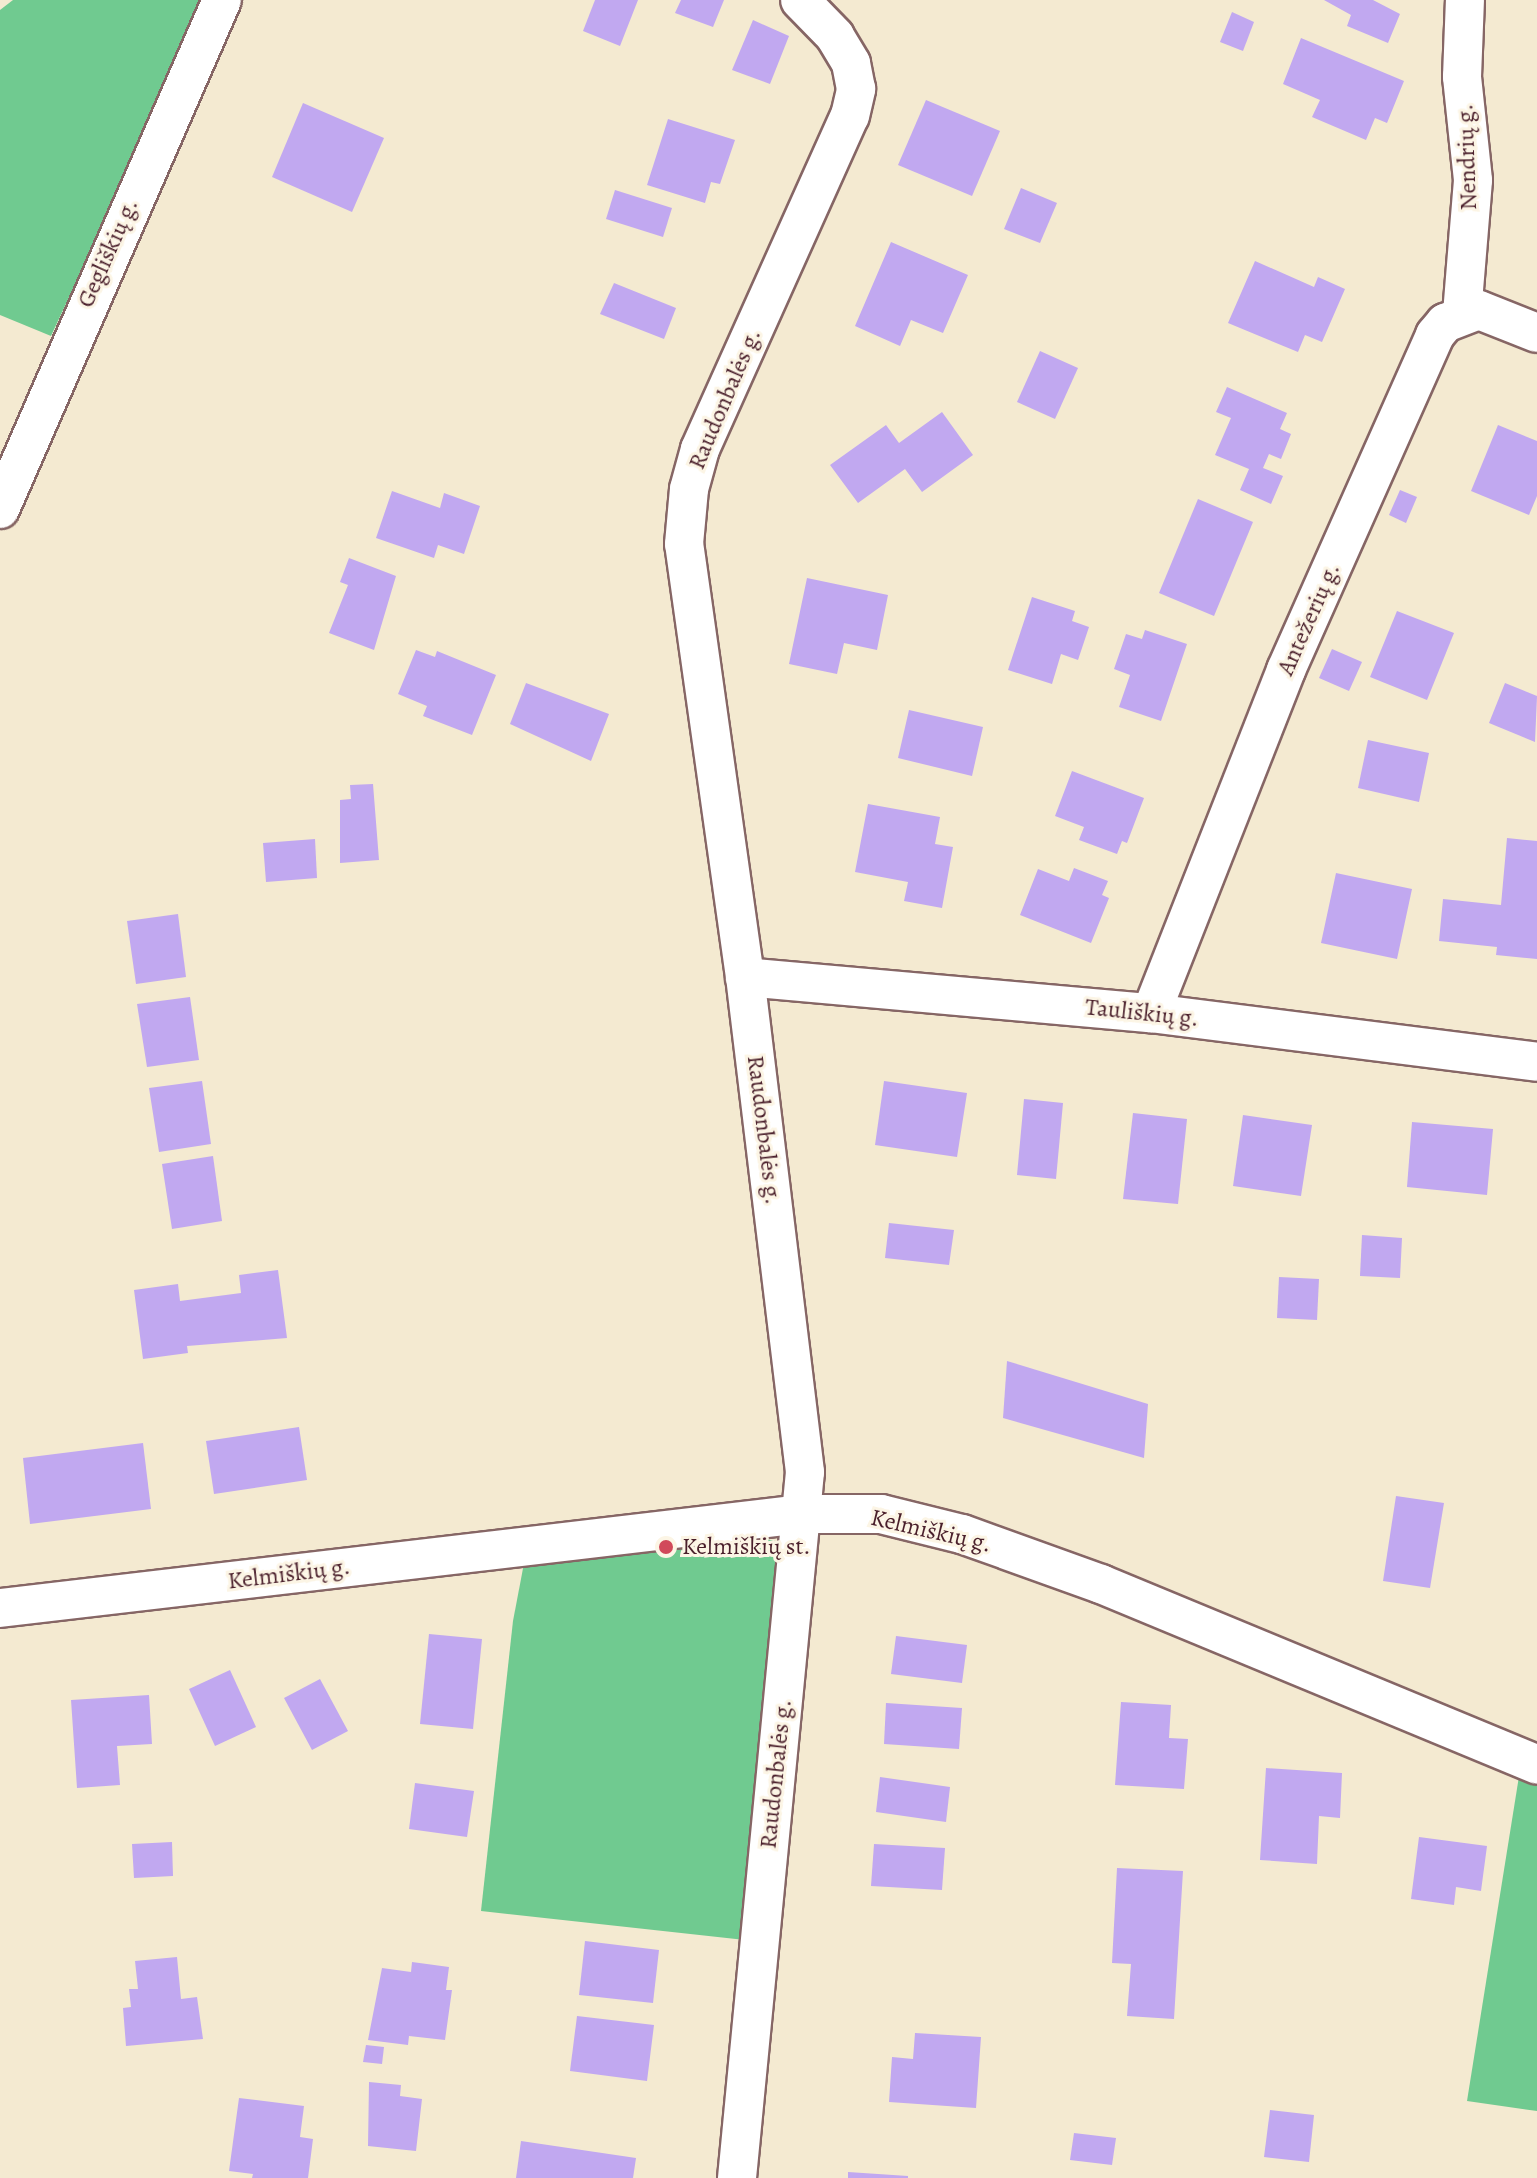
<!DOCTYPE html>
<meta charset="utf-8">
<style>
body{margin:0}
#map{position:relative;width:1537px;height:2178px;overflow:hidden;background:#f4ead1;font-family:Alegreya,serif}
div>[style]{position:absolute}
.green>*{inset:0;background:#70ca90}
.building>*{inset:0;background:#c1a8f0}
.roads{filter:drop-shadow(2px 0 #866665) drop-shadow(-2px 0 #866665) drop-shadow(0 2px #866665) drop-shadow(0 -2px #866665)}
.minor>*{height:38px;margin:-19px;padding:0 19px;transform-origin:19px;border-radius:19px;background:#fff}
.dots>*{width:22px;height:22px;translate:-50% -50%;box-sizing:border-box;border:4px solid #fcf5e5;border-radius:50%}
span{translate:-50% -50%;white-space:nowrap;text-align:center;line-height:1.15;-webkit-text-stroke:6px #fcf5e5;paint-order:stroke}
.street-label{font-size:24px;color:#4a1f2b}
.poi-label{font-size:24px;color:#4a1f2b}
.left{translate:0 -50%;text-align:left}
</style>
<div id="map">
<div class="green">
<div style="clip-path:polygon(13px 0,207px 0,51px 336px,0 315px,0 10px)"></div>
<div style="clip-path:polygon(761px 1538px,775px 1541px,782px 1552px,745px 1940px,481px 1911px,513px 1621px,525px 1558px)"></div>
<div style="clip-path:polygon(1520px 1770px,1537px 1777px,1537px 2111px,1467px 2101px)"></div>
</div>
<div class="building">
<div style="clip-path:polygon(595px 0,638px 0,620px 46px,583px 31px)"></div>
<div style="clip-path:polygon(681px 0,724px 0,713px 27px,675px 13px)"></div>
<div style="clip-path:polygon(1324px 0,1373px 0,1400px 14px,1388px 43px,1347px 26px,1351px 15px)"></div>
<div style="clip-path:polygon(1232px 12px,1254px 22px,1243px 51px,1220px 42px)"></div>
<div style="clip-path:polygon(753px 20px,789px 36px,770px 84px,732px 70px)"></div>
<div style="clip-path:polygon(1301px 38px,1404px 81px,1387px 123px,1375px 118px,1366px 140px,1312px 117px,1320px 100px,1283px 84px)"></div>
<div style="clip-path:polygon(926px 100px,1000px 131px,972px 196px,898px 165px)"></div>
<div style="clip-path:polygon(303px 103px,384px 138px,352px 212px,272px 177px)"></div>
<div style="clip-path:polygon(668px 119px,735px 140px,720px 184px,711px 182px,705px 203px,647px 185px)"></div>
<div style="clip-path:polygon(1021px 188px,1057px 203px,1040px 243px,1004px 229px)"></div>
<div style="clip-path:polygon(615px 190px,672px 208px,663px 237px,606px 219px)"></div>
<div style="clip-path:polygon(891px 242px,968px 275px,943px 333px,911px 320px,900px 346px,855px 326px)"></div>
<div style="clip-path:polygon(1255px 261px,1314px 287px,1318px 277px,1345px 289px,1322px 342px,1305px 335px,1298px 352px,1228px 323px)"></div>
<div style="clip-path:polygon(614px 283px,676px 308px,664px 339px,600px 314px)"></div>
<div style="clip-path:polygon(1040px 351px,1078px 368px,1055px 419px,1017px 402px)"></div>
<div style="clip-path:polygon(1227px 387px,1287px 413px,1280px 429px,1291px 434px,1281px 459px,1269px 454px,1263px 468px,1283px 476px,1271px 504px,1240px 490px,1249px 469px,1215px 455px,1231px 418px,1216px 412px)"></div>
<div style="clip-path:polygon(942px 412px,973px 455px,922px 492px,905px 469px,858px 503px,830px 465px,886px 425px,899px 443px)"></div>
<div style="clip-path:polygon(1498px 425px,1537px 441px,1537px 496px,1529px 515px,1471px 491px)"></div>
<div style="clip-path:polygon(1400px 490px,1417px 497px,1406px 523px,1389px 515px)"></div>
<div style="clip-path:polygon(392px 491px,440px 508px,444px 493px,480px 506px,464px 554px,438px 545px,434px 558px,376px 538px)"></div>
<div style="clip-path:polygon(1198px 499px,1253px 522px,1214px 616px,1159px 593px)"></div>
<div style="clip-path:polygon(349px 558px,396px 576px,374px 650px,329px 633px,348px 585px,340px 582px)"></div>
<div style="clip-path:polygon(807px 578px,888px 595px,877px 650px,844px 643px,837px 674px,789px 664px)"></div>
<div style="clip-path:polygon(1032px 597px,1075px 611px,1072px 621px,1089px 627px,1078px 660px,1061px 654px,1052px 684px,1008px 670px)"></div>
<div style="clip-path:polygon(1397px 611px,1454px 633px,1427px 700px,1370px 677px)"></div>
<div style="clip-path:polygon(1145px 630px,1187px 644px,1161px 721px,1119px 707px,1130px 675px,1114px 669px,1126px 634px,1142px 639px)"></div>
<div style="clip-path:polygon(1332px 649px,1362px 662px,1349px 691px,1319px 678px)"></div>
<div style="clip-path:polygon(416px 650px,435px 657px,437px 651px,496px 675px,472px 735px,423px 716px,427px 706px,398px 694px)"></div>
<div style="clip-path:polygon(526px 683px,609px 714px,591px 761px,510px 724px)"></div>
<div style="clip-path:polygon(1505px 683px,1537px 696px,1535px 742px,1489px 723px)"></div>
<div style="clip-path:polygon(909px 710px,983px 727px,972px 776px,898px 758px)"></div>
<div style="clip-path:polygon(1368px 740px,1429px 753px,1419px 802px,1358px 788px)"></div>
<div style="clip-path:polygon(1072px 771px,1144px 798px,1127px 843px,1122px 841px,1117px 854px,1079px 840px,1084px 827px,1055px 816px)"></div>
<div style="clip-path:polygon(373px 784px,379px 860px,340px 863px,340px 800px,351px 799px,350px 785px)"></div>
<div style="clip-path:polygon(868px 804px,940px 817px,935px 844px,953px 847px,942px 908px,904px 901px,908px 882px,855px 872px)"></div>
<div style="clip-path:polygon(1507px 838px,1537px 841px,1537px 959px,1496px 955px,1497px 947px,1439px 941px,1443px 899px,1501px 905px)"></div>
<div style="clip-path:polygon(315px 839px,317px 878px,266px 882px,263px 843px)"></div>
<div style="clip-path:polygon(1074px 868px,1108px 881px,1102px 895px,1109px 898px,1091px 943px,1020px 915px,1038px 869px,1069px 881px)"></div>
<div style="clip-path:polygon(1336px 873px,1412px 889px,1397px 959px,1321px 943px)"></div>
<div style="clip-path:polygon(178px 914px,186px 977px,136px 984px,127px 921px)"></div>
<div style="clip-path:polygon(190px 997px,199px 1060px,147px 1067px,137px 1004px)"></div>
<div style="clip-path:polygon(202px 1081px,211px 1144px,159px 1152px,149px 1088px)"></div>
<div style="clip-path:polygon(884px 1081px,967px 1093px,957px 1157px,875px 1145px)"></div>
<div style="clip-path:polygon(1024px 1099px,1063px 1103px,1056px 1179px,1017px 1175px)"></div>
<div style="clip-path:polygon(1133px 1113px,1187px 1119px,1178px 1204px,1123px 1199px)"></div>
<div style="clip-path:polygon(1243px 1115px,1312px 1125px,1301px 1196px,1233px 1186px)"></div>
<div style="clip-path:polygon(1412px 1122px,1493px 1129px,1487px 1195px,1407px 1187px)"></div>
<div style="clip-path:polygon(213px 1156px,222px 1221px,172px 1229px,162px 1164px)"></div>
<div style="clip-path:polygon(889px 1223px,954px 1230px,949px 1265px,885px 1258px)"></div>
<div style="clip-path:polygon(1362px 1235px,1402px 1238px,1400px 1278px,1360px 1276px)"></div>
<div style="clip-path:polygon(278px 1270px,287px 1338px,187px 1346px,188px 1353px,143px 1359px,134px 1290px,178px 1284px,180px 1301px,241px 1293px,239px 1275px)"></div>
<div style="clip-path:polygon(1279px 1277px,1319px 1279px,1317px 1320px,1277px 1318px)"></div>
<div style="clip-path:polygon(1007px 1361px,1148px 1404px,1144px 1458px,1003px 1418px)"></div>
<div style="clip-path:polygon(299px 1427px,307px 1480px,214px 1494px,206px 1441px)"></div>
<div style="clip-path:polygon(143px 1443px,151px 1509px,30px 1524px,23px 1458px)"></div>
<div style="clip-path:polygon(1396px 1496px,1444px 1503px,1430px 1588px,1383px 1581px)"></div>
<div style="clip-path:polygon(429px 1634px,482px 1639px,473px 1729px,420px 1724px)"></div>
<div style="clip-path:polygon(896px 1636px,967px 1645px,962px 1683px,891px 1674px)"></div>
<div style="clip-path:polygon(230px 1670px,256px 1727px,215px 1746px,189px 1689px)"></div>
<div style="clip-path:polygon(320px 1679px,348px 1731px,312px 1750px,284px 1698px)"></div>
<div style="clip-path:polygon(149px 1695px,152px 1744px,117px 1746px,120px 1785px,77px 1788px,71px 1700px)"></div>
<div style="clip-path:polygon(1121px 1702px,1171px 1705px,1169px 1738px,1188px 1739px,1184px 1789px,1115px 1785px)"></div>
<div style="clip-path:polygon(886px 1703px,962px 1708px,959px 1749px,884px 1744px)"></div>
<div style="clip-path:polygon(1266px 1768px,1342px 1773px,1340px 1818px,1319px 1816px,1317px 1864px,1260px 1860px)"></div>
<div style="clip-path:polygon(880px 1777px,950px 1787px,946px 1822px,876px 1812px)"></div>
<div style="clip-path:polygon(415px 1783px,474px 1791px,467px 1837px,409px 1829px)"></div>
<div style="clip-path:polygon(1419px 1837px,1487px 1846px,1481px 1891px,1456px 1887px,1454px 1905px,1411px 1899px)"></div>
<div style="clip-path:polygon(172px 1842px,173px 1876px,134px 1878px,132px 1844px)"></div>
<div style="clip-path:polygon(874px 1844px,945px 1848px,942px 1890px,871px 1886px)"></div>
<div style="clip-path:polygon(1117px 1868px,1183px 1871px,1174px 2019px,1127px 2016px,1131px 1964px,1112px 1963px)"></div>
<div style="clip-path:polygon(585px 1941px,659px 1950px,653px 2003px,579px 1995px)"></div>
<div style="clip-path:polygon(177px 1957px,181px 1999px,197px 1997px,203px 2039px,126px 2046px,123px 2008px,131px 2007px,129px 1989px,138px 1989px,135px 1961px)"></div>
<div style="clip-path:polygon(412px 1962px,449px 1967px,446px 1990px,452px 1990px,445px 2040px,409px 2036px,408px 2045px,368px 2040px,382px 1968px,411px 1972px)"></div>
<div style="clip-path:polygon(577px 2016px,654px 2025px,647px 2081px,570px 2071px)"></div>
<div style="clip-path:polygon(915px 2033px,981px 2037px,976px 2108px,889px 2102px,892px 2057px,913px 2059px)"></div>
<div style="clip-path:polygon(366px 2045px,384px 2047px,382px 2064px,363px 2062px)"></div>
<div style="clip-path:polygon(369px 2082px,401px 2085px,400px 2096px,422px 2099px,416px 2151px,368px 2146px)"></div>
<div style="clip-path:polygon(239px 2098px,304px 2106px,300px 2137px,313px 2139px,308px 2178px,252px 2178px,253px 2174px,229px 2171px)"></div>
<div style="clip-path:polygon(1270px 2110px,1314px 2115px,1309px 2162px,1264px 2157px)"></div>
<div style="clip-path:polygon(1074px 2133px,1116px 2138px,1112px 2165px,1070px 2160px)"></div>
<div style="clip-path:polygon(521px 2141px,636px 2158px,633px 2178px,516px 2178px)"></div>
<div style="clip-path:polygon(848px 2172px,908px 2176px,908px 2178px,848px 2178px)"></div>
</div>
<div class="roads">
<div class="minor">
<div style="left:1462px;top:314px;width:134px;rotate:-85.3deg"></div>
<div style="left:1473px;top:180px;width:104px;rotate:-96.1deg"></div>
<div style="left:1462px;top:77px;width:77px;rotate:-87.8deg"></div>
<div style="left:0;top:509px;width:555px;rotate:-66.44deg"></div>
<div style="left:745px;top:977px;width:408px;rotate:5.1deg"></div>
<div style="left:1151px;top:1013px;width:389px;rotate:7.2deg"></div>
<div style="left:1151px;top:1013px;width:369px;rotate:-68.5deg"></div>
<div style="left:1286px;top:670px;width:367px;rotate:-66deg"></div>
<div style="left:1435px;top:335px;width:16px;rotate:-50deg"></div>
<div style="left:1445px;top:323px;width:36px;rotate:-21deg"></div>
<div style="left:1479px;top:310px;width:62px;rotate:21.6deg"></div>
<div style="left:0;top:1608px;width:806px;rotate:-6.69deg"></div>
<div style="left:801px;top:1514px;width:80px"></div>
<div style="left:881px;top:1514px;width:83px;rotate:13.9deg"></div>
<div style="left:962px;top:1534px;width:148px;rotate:19.8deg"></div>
<div style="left:1101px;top:1584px;width:472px;rotate:22.5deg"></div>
<div style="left:737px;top:2178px;width:709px;rotate:-84.5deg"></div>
<div style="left:805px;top:1472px;width:499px;rotate:-96.9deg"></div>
<div style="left:745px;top:977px;width:437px;rotate:-98deg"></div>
<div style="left:684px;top:544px;width:55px;rotate:-84.8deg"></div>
<div style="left:689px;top:489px;width:41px;rotate:-74.6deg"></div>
<div style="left:700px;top:449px;width:365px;rotate:-65.8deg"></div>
<div style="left:850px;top:116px;width:28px;rotate:-77deg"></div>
<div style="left:856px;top:89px;width:26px;rotate:-101deg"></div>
<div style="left:851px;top:63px;width:31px;rotate:-121deg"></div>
<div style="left:835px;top:36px;width:50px;rotate:-134.2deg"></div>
</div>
</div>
<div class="dots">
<div style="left:666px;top:1547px;background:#d1495b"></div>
</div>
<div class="street-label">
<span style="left:1467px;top:157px;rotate:-92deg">Nendrių g.</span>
<span style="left:108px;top:253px;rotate:-66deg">Gegliškių g.</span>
<span style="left:725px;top:399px;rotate:-67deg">Raudonbalės g.</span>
<span style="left:1309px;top:619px;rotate:-66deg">Antežerių g.</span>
<span style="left:1142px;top:1013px;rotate:6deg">Tauliškių g.</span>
<span style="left:764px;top:1130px;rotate:83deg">Raudonbalės g.</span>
<span style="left:931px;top:1531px;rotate:13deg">Kelmiškių g.</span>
<span style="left:289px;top:1574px;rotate:-7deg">Kelmiškių g.</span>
<span style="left:776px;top:1774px;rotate:-84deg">Raudonbalės g.</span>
</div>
<div class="poi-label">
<span class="left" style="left:682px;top:1547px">Kelmiškių st.</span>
</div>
</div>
